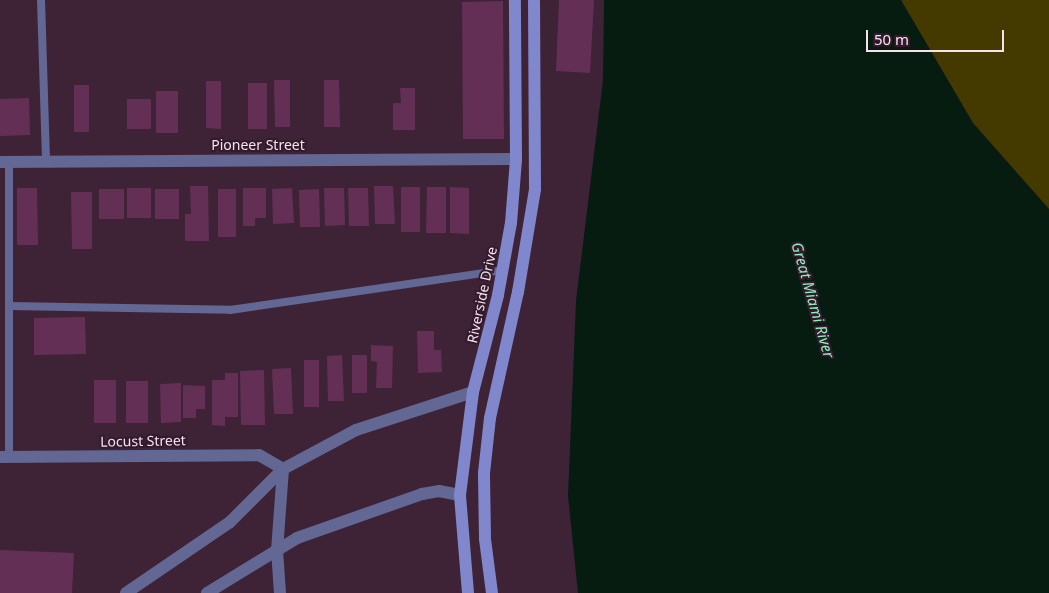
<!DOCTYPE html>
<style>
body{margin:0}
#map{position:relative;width:1049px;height:593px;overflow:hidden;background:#3e2336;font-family:"Noto Sans",sans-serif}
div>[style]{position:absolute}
.green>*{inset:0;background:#443a00}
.water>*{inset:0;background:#061c11}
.building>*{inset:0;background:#642f55}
.service>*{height:8px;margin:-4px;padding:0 4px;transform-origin:4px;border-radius:4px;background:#636793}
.minor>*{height:12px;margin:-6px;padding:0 6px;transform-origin:6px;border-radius:6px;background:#636793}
.tertiary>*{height:12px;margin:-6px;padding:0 6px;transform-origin:6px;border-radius:6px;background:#636793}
.secondary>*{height:12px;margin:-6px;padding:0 6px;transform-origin:6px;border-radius:6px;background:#8087cc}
span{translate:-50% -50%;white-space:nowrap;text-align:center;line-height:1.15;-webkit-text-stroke:4px #331a2c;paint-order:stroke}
.street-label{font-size:14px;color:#f5e2ee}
.water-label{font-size:15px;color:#8df2bc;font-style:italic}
.scale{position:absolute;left:866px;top:30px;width:138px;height:22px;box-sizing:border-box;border:2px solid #f5e2ee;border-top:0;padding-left:6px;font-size:15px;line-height:18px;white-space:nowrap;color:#f5e2ee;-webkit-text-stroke:4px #331a2c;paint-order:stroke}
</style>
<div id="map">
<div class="green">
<div style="clip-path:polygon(901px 0,1049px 0,1049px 209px,973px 123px)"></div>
</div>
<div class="water">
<div style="clip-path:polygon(604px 0,901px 0,973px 123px,1049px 209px,1049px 593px,578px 593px,568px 496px,576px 301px,603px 80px)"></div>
</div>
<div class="building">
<div style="clip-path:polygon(559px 0,594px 0,590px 73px,556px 71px)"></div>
<div style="clip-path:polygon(503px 1px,504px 139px,463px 139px,462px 2px)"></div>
<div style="clip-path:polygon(274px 80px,290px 80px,290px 127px,275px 127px)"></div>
<div style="clip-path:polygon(324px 80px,339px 80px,340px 127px,324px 127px)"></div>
<div style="clip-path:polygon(206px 81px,221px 81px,221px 129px,206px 128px)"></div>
<div style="clip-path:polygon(248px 83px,267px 83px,267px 129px,248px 129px)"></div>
<div style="clip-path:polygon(74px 85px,89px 85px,89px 132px,74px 132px)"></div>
<div style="clip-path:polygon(400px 88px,415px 88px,415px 130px,393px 130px,393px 103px,401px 103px)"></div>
<div style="clip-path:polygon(156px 91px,178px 91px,178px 133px,156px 133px)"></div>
<div style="clip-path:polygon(29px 98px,30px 135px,0 136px,0 99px)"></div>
<div style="clip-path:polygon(127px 99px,151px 99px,151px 129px,127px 129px)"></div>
<div style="clip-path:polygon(190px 186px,208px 186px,209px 241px,185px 241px,185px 214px,191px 214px)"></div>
<div style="clip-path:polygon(374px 186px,393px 186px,395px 224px,375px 224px)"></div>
<div style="clip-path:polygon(401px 187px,420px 187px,420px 232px,401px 232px)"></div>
<div style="clip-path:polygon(427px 187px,446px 187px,446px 233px,426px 233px)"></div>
<div style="clip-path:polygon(450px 187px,469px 188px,469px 234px,450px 233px)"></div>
<div style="clip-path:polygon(17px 188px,37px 188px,38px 245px,17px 245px)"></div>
<div style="clip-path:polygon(127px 188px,151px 188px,151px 218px,127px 218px)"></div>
<div style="clip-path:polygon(243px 188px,266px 188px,266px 218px,255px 218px,255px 226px,243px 226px)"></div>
<div style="clip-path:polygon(292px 188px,294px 223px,273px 224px,272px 189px)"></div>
<div style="clip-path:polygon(324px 188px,344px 188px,345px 225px,325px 226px)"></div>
<div style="clip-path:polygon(348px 188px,368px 188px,369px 226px,349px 226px)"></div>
<div style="clip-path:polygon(99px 189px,124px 189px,124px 219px,99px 219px)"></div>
<div style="clip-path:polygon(155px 189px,179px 189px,179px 219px,155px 219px)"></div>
<div style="clip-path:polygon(218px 189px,236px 189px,236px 237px,218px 237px)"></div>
<div style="clip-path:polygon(319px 189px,320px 227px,300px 227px,299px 190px)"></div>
<div style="clip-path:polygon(71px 192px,92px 192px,92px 249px,72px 249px)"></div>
<div style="clip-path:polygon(85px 317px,86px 354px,34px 355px,34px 318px)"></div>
<div style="clip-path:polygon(417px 331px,434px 331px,434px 350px,441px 350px,442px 372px,418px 373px)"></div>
<div style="clip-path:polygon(371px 345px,393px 346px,392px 388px,376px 388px,377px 362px,371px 361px)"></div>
<div style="clip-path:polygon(342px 355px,344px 401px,328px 401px,327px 356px)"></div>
<div style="clip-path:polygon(352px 355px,367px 355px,367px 393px,352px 393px)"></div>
<div style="clip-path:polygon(304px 360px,319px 360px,319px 407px,304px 407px)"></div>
<div style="clip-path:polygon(291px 368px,293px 414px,274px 414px,272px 369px)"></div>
<div style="clip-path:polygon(264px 370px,265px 425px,241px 425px,240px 371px)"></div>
<div style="clip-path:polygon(225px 373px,238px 373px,238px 417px,225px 417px,225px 426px,212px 425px,212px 380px,225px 380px)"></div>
<div style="clip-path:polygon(94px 380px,116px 380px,116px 423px,94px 423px)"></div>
<div style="clip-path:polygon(126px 381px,148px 381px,148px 423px,126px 423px)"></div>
<div style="clip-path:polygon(181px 383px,181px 422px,161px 423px,160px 384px)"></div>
<div style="clip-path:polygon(183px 385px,205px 386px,205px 409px,196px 409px,196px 418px,183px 418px)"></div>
<div style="clip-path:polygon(0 550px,74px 553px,72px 593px,0 593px)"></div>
</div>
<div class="service">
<div style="left:41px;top:0;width:162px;rotate:88.2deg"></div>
<div style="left:9px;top:306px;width:221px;rotate:1deg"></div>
<div style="left:230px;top:310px;width:276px;rotate:-8.3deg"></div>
<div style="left:9px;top:457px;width:295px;rotate:-90deg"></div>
</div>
<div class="minor">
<div style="left:0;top:162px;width:516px;rotate:-0.33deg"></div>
<div style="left:0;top:457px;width:259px;rotate:-0.4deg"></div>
<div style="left:259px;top:455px;width:28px;rotate:30deg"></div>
<div style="left:283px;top:469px;width:81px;rotate:94.2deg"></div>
<div style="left:277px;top:550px;width:43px;rotate:86deg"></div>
</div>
<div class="tertiary">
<div style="left:126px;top:593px;width:126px;rotate:-34.3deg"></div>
<div style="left:230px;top:522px;width:75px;rotate:-45deg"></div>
<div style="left:283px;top:469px;width:83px;rotate:-28.1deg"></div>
<div style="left:356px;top:430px;width:123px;rotate:-18deg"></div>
<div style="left:207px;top:593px;width:105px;rotate:-31.4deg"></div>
<div style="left:297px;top:538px;width:133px;rotate:-19.4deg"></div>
<div style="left:422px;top:494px;width:17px;rotate:-10deg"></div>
<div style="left:439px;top:491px;width:21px;rotate:11deg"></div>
</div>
<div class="secondary">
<div style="left:468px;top:593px;width:98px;rotate:-94.7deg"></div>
<div style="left:460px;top:495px;width:104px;rotate:-82.8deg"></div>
<div style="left:473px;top:392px;width:100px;rotate:-75.5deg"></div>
<div style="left:498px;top:295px;width:73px;rotate:-79.8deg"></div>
<div style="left:511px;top:223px;width:64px;rotate:-85.5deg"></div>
<div style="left:516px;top:159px;width:159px;rotate:-90.4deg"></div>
<div style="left:492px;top:593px;width:54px;rotate:-97.4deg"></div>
<div style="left:485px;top:539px;width:66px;rotate:-90.9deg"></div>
<div style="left:484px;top:473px;width:55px;rotate:-83.8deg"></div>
<div style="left:490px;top:418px;width:129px;rotate:-77.5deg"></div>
<div style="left:518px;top:292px;width:104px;rotate:-80.6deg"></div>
<div style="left:535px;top:189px;width:189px;rotate:-90.3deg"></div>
</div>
<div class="street-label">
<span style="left:258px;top:145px">Pioneer Street</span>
<span style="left:482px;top:295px;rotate:-78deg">Riverside Drive</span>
<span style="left:143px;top:441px;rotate:-1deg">Locust Street</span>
</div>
<div class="water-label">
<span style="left:813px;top:300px;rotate:74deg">Great Miami River</span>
</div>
<div class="scale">50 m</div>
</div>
